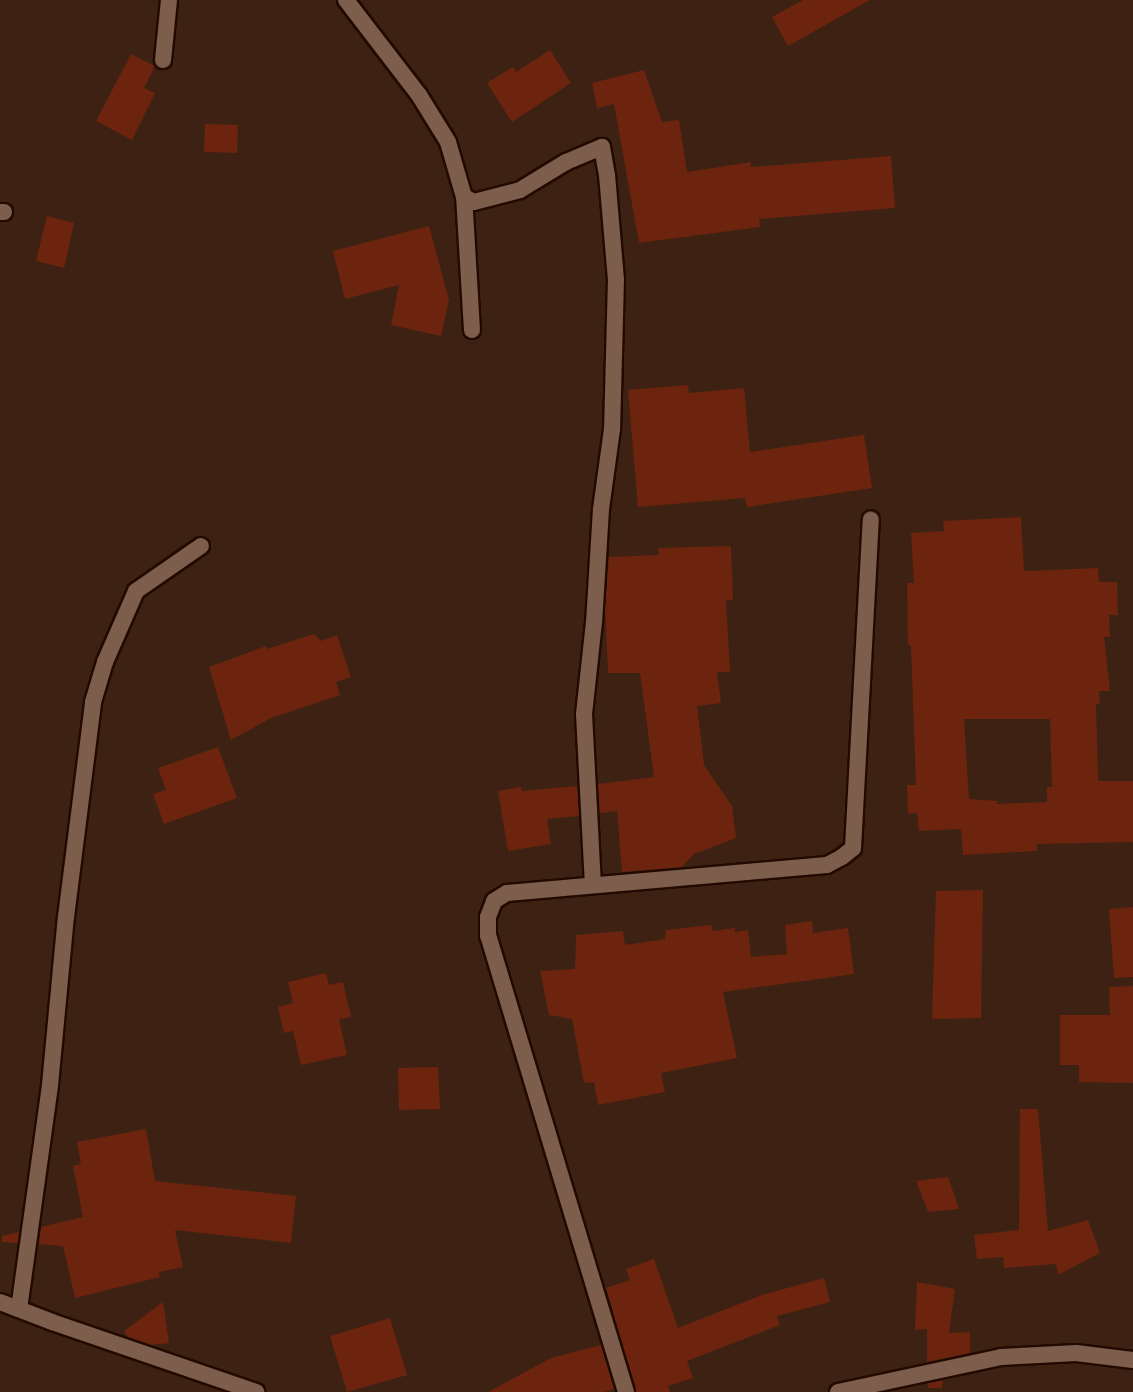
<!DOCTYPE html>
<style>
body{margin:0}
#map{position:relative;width:1133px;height:1392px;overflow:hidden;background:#3d2213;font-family:"Open Sans",sans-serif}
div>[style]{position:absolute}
.building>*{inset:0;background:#6c240e}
.roads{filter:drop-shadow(2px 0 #230a00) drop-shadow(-2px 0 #230a00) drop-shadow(0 2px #230a00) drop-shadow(0 -2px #230a00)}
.minor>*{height:16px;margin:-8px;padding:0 8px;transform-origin:8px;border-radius:8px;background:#7d5d4c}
span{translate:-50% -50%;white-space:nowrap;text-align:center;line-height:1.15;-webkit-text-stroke:4.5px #3d2213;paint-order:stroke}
</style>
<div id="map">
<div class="building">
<div style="clip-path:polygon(803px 0,870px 0,788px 46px,772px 17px)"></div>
<div style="clip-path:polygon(550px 50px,571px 83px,512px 122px,487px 83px,513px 67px,516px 72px)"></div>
<div style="clip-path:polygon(131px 54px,155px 66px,144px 88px,155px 93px,132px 140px,96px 121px)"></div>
<div style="clip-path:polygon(644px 70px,662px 122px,679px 120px,687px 172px,751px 162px,751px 167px,891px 156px,895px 208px,759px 219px,760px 227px,639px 243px,614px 104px,597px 108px,592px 83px)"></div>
<div style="clip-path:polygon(205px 124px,238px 125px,237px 153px,204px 152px)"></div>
<div style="clip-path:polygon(47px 216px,74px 223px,64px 268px,36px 261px)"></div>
<div style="clip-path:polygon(429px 226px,449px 300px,441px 336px,391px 325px,399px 285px,345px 299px,333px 251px)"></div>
<div style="clip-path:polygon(688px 385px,689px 393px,744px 388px,750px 452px,864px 435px,872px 488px,747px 507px,745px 498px,638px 507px,628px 390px)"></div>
<div style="clip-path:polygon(evenodd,1021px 517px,1024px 571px,1098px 568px,1099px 582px,1117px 582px,1118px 615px,1109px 615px,1110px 637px,1104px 637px,1110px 691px,1099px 691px,1100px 704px,1096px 704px,1098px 781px,1133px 781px,1133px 842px,1037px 844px,1037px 851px,963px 855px,961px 829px,919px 831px,917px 813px,908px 814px,907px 785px,916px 785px,911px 645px,908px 645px,907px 583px,914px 583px,911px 533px,944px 531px,943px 521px,1021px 517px,964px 719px,1050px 719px,1052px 787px,1047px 787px,1047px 802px,997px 804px,997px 801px,969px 799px,964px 719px)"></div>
<div style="clip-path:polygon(731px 546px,733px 600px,726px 601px,730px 672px,717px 672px,721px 703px,697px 706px,704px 765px,732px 806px,736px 838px,694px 854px,682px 867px,622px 872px,617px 811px,600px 813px,598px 784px,654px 777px,640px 673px,608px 673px,605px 607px,609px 557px,659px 555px,658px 548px)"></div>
<div style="clip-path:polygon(314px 634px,321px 641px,337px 635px,351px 677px,336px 682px,340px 695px,271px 718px,231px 740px,209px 667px,266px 646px,267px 649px)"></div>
<div style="clip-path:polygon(218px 747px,237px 798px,164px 824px,153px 794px,166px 790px,158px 768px)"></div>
<div style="clip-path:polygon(577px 786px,579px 816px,547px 819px,551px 844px,508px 851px,498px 791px,521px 787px,522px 791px)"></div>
<div style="clip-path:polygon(983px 890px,981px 1018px,932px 1019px,936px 891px)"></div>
<div style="clip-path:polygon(1133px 907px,1133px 977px,1114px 978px,1109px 909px)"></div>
<div style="clip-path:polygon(812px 921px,813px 933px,848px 928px,854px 974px,723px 992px,737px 1058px,661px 1073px,665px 1092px,598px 1105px,594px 1082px,584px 1083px,572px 1019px,549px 1015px,540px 971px,575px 969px,576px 935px,623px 931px,625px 945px,665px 939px,666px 930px,712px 925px,712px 931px,735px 928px,735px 932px,748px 930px,751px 957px,787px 954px,785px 925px)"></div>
<div style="clip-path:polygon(326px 973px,329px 985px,343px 982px,351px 1017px,339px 1019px,347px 1055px,301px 1065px,293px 1031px,284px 1033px,278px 1007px,293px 1003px,288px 982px)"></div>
<div style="clip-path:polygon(1133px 986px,1133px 1083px,1079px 1082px,1079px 1065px,1060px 1065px,1060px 1015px,1110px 1015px,1109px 987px)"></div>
<div style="clip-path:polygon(438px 1067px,440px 1109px,399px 1110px,398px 1068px)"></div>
<div style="clip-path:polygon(1020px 1109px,1038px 1109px,1048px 1231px,1088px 1220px,1100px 1253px,1058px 1275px,1056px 1264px,1004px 1268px,1003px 1257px,977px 1259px,974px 1235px,1019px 1230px)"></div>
<div style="clip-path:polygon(146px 1129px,155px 1181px,296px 1196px,291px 1243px,175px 1230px,183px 1267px,159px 1272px,160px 1277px,75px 1298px,63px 1246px,39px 1244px,41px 1227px,83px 1217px,73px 1166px,81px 1164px,77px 1142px)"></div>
<div style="clip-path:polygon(948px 1177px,959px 1209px,928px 1212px,916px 1181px)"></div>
<div style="clip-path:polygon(19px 1232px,18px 1243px,2px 1242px,2px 1236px)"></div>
<div style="clip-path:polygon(654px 1259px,678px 1328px,762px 1295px,824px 1278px,830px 1302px,777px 1316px,780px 1325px,687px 1361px,693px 1378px,668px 1386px,670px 1392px,636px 1392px,606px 1288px,630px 1280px,626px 1269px)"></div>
<div style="clip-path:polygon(917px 1282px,955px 1289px,949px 1333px,970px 1332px,970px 1353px,927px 1362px,927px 1329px,915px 1330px)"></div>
<div style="clip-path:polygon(163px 1302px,169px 1343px,151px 1345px,128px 1337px,124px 1331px)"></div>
<div style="clip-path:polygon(390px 1318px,407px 1375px,347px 1392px,330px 1336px)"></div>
<div style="clip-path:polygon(601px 1345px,614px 1389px,604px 1392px,488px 1392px,551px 1358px)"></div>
<div style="clip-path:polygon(943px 1380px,942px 1388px,928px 1388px,928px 1383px)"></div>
</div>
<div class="roads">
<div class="minor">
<div style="left:346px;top:0;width:120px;rotate:52.5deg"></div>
<div style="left:419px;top:95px;width:55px;rotate:58.3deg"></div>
<div style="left:448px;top:142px;width:57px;rotate:73.8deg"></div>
<div style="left:163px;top:60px;width:60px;rotate:-84.3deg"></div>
<div style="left:0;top:212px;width:4px"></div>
<div style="left:472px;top:330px;width:133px;rotate:-93.4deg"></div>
<div style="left:464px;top:197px;width:11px;rotate:27deg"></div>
<div style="left:474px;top:202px;width:48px;rotate:-14.6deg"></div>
<div style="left:520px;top:190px;width:54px;rotate:-31.3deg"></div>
<div style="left:566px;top:162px;width:39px;rotate:-23deg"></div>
<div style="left:602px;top:147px;width:28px;rotate:80deg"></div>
<div style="left:607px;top:175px;width:104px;rotate:85.1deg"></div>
<div style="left:616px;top:279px;width:150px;rotate:91.5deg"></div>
<div style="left:612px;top:429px;width:81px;rotate:97.8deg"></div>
<div style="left:601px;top:509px;width:113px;rotate:93.5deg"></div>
<div style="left:594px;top:622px;width:93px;rotate:96.2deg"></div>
<div style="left:584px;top:714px;width:171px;rotate:87deg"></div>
<div style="left:0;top:1302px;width:56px;rotate:21deg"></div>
<div style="left:52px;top:1322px;width:216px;rotate:18.9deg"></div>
<div style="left:19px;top:1309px;width:226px;rotate:-82.1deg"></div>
<div style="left:50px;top:1085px;width:169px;rotate:-84.6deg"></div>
<div style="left:66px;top:917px;width:217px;rotate:-82.8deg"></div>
<div style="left:93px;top:702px;width:42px;rotate:-73.3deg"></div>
<div style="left:105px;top:662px;width:77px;rotate:-66.4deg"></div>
<div style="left:136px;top:591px;width:79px;rotate:-34.7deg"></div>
<div style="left:626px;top:1392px;width:476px;rotate:-106.8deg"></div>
<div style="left:488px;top:936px;width:19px;rotate:-90deg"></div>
<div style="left:488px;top:917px;width:17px;rotate:-69deg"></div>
<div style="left:494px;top:901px;width:15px;rotate:-32deg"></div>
<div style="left:507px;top:893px;width:321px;rotate:-5deg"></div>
<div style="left:827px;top:865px;width:17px;rotate:-28deg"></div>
<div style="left:842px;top:857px;width:14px;rotate:-39deg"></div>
<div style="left:853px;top:848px;width:329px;rotate:-86.9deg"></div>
<div style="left:838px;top:1392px;width:167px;rotate:-12.1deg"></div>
<div style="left:1001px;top:1357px;width:75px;rotate:-3.1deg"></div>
<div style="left:1076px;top:1353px;width:57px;rotate:7deg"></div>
</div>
</div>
</div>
